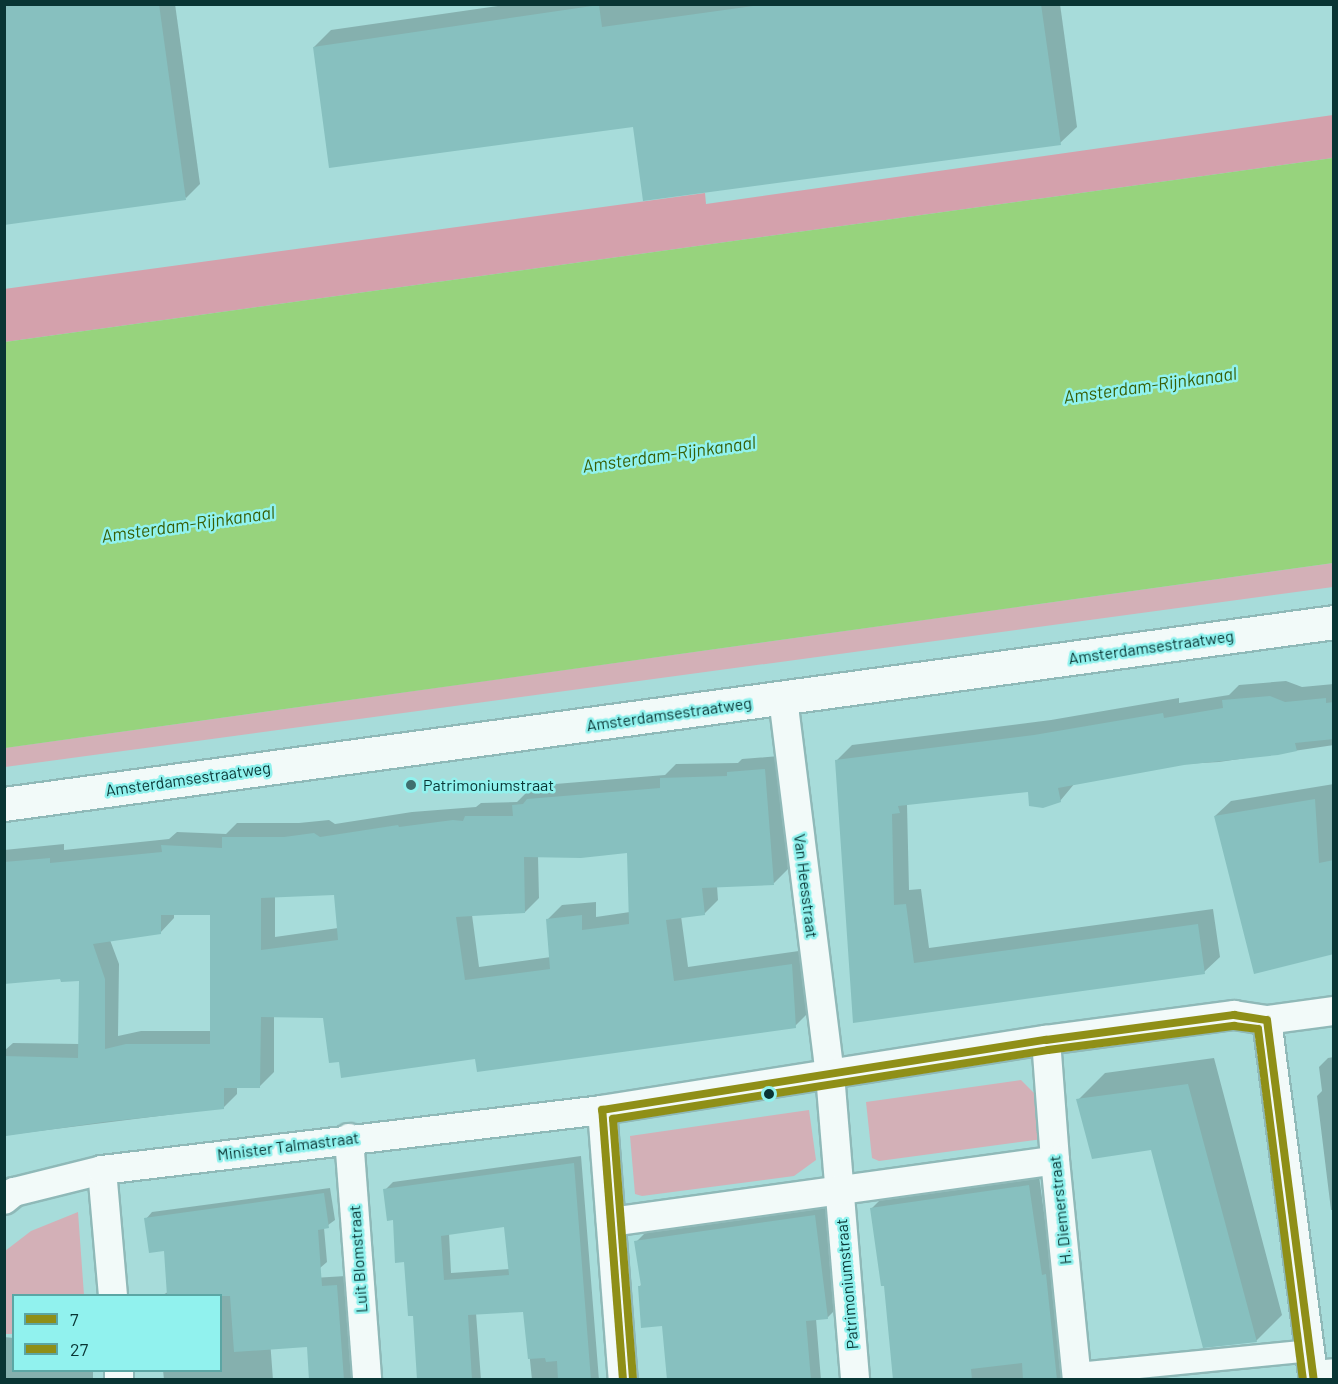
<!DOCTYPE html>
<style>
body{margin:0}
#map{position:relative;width:1338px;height:1384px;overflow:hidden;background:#a7dcda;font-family:Barlow,sans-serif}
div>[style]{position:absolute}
.green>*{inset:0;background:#d3b0b7}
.forest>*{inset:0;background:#d4a1ac}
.water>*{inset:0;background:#97d37d}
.shadow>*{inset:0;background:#0003}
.building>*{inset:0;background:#87c0bf}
.roads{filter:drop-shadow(2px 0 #8fb9b8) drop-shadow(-2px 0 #8fb9b8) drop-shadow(0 2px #8fb9b8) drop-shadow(0 -2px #8fb9b8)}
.pedestrian>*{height:21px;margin:-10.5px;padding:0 10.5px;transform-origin:10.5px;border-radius:10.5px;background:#f2faf9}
.minor>*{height:28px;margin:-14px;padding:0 14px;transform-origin:14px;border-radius:14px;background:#f2faf9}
.secondary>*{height:33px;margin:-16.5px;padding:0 16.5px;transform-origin:16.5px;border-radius:16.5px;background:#f2faf9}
.bus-1>*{height:8px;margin:-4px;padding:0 4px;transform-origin:4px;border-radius:4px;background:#8f8f17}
.bus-2>*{height:8px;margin:-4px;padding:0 4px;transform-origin:4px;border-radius:4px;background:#8f8f17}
.dots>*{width:16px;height:16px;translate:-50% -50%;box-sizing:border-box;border:3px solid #91f2ee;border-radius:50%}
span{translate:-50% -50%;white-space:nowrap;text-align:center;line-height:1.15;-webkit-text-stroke:5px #91f2ee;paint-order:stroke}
.street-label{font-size:16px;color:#093534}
.poi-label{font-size:16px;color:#093534}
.left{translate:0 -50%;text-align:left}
.water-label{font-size:18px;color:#385e05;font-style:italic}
.frame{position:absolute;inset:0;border:6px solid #093534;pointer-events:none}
.legend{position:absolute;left:12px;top:1294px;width:210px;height:78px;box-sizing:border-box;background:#91f2ee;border:2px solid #5ba6a4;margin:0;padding:8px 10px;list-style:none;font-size:18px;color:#093534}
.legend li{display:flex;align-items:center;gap:12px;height:30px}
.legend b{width:30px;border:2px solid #5ba6a4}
</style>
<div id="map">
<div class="green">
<div style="clip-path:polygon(1333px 563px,1333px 587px,5px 767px,4px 748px)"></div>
<div style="clip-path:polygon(1021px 1080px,1038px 1097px,1043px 1139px,879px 1161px,872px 1158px,866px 1102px)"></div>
<div style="clip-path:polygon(809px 1110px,816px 1160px,794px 1176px,642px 1196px,635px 1194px,630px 1136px)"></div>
<div style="clip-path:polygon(78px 1212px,84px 1295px,14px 1296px,13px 1334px,5px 1334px,5px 1251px,31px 1231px)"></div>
</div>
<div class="forest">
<div style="clip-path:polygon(1333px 115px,1333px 158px,5px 342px,4px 289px,705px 193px,706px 204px)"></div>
</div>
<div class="water">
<div style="clip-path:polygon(1333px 158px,1333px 563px,5px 748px,5px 342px)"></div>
</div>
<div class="shadow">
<div style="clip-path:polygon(4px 4px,175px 4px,200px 184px,186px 198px)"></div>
<div style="clip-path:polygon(511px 4px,1060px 4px,1077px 127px,1060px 143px,634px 125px,314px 47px,331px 30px)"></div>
<div style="clip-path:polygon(1286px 681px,1302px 687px,1334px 684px,1334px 745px,1219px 762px,1184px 764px,1075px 783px,1060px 801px,1030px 791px,907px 804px,909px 890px,921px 889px,929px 948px,1213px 909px,1220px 957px,1204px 972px,855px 1021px,837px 760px,852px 745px,1051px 720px,1179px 698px,1179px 703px,1229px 695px,1239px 685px)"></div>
<div style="clip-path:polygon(evenodd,779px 756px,788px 869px,774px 883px,717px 886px,718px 900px,704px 914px,681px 916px,688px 967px,806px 950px,809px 1012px,795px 1026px,477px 1057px,340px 1060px,324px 1017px,274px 1016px,274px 1072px,260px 1086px,237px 1086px,237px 1094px,223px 1108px,7px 1135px,4px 1051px,13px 1043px,80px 1044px,80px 979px,62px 977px,4px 982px,4px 850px,64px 844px,64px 850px,169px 839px,177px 832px,226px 834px,237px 823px,299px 823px,329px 820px,335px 824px,412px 812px,476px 807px,481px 803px,517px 802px,528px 791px,538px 791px,543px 785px,665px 775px,676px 764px,738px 763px,742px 759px,779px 756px,629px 851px,630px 912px,596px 917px,596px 902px,562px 905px,548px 919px,551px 957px,479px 967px,472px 915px,525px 912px,539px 898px,538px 856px,629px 851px,779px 756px,335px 893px,338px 928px,275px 937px,275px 896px,335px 893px,779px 756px,174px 914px,212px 914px,211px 1031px,141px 1031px,118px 1036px,119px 964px,110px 940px,160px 933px,174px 918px,174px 914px)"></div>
<div style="clip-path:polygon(1334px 784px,1334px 952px,1215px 816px,1231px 801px)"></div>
<div style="clip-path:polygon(1334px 1057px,1334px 1210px,1331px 1210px,1317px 1096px,1322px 1091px,1319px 1067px,1328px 1058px)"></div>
<div style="clip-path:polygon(1214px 1058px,1282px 1315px,1256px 1341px,1152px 1149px,1078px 1100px,1105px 1073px)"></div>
<div style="clip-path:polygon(evenodd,581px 1156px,599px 1380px,532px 1380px,525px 1311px,476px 1313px,481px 1380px,419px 1380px,414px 1314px,405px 1260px,385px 1190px,393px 1182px,581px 1156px,506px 1225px,510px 1269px,451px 1273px,449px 1233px,506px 1225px)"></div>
<div style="clip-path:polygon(1039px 1176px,1067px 1380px,895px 1380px,885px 1284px,872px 1208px,882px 1198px)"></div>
<div style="clip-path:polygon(330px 1188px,335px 1220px,324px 1228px,327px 1262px,320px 1268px,265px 1272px,273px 1380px,164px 1380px,163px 1370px,220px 1370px,220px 1296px,161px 1296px,168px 1292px,165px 1250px,146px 1219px,152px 1212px)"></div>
<div style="clip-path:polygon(825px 1206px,837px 1308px,827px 1318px,816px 1319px,821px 1380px,668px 1380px,664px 1325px,639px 1287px,642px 1284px,636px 1242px,646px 1232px)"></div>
<div style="clip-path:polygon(346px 1276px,354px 1380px,311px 1380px,313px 1278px)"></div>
<div style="clip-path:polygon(4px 1337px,14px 1338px,14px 1370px,93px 1370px,93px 1380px,4px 1380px)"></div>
</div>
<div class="building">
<div style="clip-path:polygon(4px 4px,159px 4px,186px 200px,4px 225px)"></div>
<div style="clip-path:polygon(768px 4px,1041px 4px,1061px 145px,643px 201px,633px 127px,329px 168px,313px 47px,599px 5px,602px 27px)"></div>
<div style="clip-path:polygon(1270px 696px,1285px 702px,1326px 698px,1326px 703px,1334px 702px,1334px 739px,1295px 743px,1297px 751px,1278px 755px,1184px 765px,1058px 788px,1061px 802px,1043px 808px,1029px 806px,1028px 792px,898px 806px,900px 813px,892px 814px,894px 905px,906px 904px,914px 963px,1198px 924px,1205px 974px,853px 1023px,835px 760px,1034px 735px,1163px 713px,1164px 718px,1223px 708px,1222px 700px)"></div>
<div style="clip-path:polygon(evenodd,765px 769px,774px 885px,702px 888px,705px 915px,666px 920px,674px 981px,792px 964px,796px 1028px,477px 1072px,475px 1059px,341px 1078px,339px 1062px,329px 1063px,323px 1018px,261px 1017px,260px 1088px,224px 1088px,224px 1109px,104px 1122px,6px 1136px,4px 1056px,78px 1058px,79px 981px,61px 982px,60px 979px,4px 984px,4px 862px,50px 858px,50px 863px,90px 859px,162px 852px,161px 845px,222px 848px,222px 837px,284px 837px,314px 833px,320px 837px,398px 825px,399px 827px,453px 820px,463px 821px,465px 816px,513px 816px,512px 805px,523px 804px,527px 799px,660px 788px,660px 778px,727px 776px,727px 772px,765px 769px,627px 853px,629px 924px,582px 930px,582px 915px,546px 919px,550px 969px,465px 980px,456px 917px,525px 913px,524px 857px,581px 858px,627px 853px,765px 769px,334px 895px,338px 940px,261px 950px,261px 898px,334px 895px,765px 769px,161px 915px,210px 915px,210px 1044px,126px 1044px,105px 1049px,105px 979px,93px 944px,161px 934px,161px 915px)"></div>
<div style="clip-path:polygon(1315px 799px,1319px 863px,1334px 860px,1334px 954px,1254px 974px,1214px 816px)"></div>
<div style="clip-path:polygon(1188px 1084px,1257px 1342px,1203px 1348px,1151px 1150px,1092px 1159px,1076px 1099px)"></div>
<div style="clip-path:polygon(evenodd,574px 1163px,591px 1380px,558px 1380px,557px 1361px,546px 1362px,545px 1358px,528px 1359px,523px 1312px,468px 1315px,472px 1380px,417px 1380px,413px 1316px,408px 1316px,404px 1262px,395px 1263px,393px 1220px,387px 1221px,383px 1189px,574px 1163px,504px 1227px,509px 1275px,444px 1280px,441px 1236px,504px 1227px)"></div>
<div style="clip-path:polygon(1029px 1185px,1042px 1275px,1046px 1274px,1057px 1380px,1023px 1380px,1022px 1363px,971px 1369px,972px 1380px,893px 1380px,884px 1286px,881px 1286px,870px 1208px)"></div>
<div style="clip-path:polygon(324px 1193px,329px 1228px,318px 1230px,322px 1286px,337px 1285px,344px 1380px,309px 1380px,307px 1347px,234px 1352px,230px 1296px,167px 1296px,164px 1251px,149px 1253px,144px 1218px)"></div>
<div style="clip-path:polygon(815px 1215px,828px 1319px,806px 1321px,811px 1380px,667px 1380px,662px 1326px,641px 1328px,638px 1286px,641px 1286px,634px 1241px)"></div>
</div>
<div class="roads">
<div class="pedestrian">
<div style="left:1313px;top:1371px;width:21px;rotate:-5deg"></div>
<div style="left:1077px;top:1373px;width:235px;rotate:-5.6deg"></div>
</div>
<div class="minor">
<div style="left:783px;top:698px;width:379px;rotate:82.9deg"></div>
<div style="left:830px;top:1074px;width:307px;rotate:85.3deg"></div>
<div style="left:1267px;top:1020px;width:363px;rotate:82.6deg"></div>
<div style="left:1046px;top:1040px;width:120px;rotate:85.7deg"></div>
<div style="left:1055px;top:1160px;width:221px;rotate:84.3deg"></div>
<div style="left:602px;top:1110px;width:271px;rotate:85.6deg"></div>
<div style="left:349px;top:1138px;width:243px;rotate:85.7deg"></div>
<div style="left:102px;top:1170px;width:126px;rotate:85deg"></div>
<div style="left:4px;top:1200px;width:13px;rotate:-39deg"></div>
<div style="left:14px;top:1192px;width:91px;rotate:-14deg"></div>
<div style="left:102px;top:1170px;width:504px;rotate:-6.84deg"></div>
<div style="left:602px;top:1110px;width:449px;rotate:-9deg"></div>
<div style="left:1046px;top:1040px;width:190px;rotate:-7.6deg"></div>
<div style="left:1234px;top:1015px;width:33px;rotate:9deg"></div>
<div style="left:1267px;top:1020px;width:68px;rotate:-7.7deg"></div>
<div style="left:611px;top:1222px;width:448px;rotate:-7.9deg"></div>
<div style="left:119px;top:1370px;width:10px;rotate:90deg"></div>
</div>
<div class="secondary">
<div style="left:4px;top:804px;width:1342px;rotate:-7.79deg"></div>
</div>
</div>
<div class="bus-1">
<div style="left:623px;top:1380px;width:271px;rotate:-94.4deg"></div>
<div style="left:602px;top:1110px;width:449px;rotate:-9deg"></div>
<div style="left:1046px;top:1040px;width:190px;rotate:-7.6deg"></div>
<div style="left:1234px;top:1015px;width:33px;rotate:9deg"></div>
<div style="left:1267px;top:1020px;width:363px;rotate:82.6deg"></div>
</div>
<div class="bus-2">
<div style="left:633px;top:1379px;width:261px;rotate:-94.4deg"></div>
<div style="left:613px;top:1119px;width:440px;rotate:-9deg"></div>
<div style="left:1048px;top:1050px;width:188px;rotate:-7.4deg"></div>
<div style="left:1234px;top:1026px;width:24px;rotate:7deg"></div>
<div style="left:1258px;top:1029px;width:354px;rotate:82.7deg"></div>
</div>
<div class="dots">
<div style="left:411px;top:785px;background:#406f6e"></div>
<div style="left:769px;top:1094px;background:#093534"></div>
</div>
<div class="street-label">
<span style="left:1151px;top:647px;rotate:-8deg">Amsterdamsestraatweg</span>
<span style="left:669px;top:714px;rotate:-8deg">Amsterdamsestraatweg</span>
<span style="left:188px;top:779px;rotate:-8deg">Amsterdamsestraatweg</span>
<span style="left:806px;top:886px;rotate:83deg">Van Heesstraat</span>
<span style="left:288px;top:1146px;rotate:-7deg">Minister Talmastraat</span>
<span style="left:1060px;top:1210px;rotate:-96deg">H. Diemerstraat</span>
<span style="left:358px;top:1259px;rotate:-94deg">Luit Blomstraat</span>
<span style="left:847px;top:1284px;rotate:-95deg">Patrimoniumstraat</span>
</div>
<div class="poi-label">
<span class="left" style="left:423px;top:785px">Patrimoniumstraat</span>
</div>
<div class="water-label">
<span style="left:1150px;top:385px;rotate:-8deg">Amsterdam-Rijnkanaal</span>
<span style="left:669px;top:454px;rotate:-8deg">Amsterdam-Rijnkanaal</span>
<span style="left:188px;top:524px;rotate:-8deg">Amsterdam-Rijnkanaal</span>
</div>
<div class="frame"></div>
<ul class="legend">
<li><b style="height:8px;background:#8f8f17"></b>7</li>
<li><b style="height:8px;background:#8f8f17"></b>27</li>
</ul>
</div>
